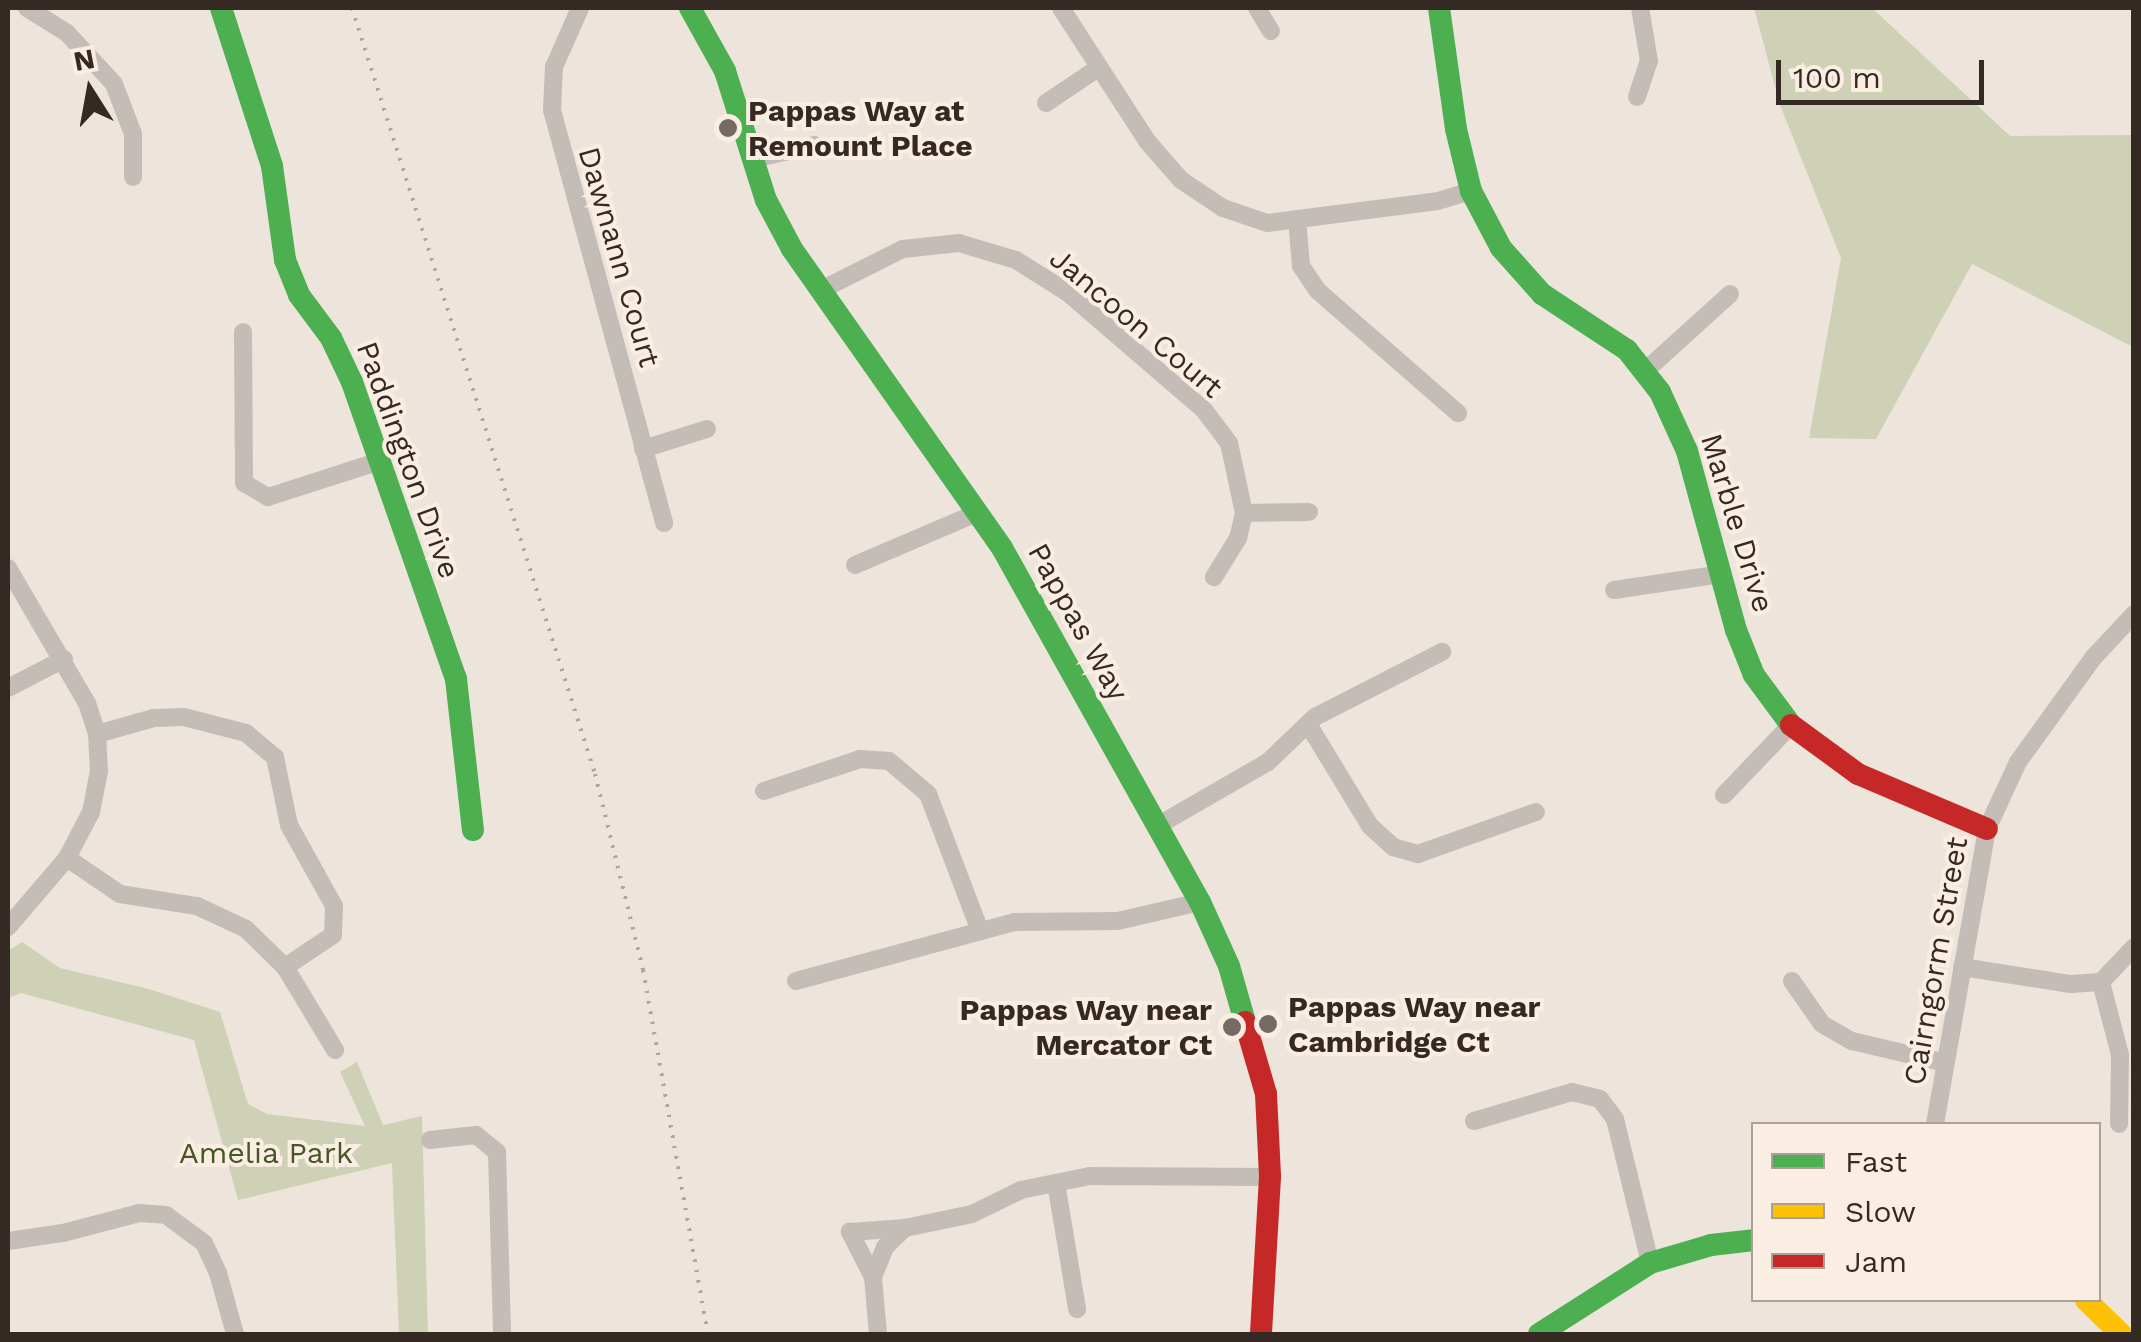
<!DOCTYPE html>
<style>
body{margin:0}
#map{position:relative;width:2141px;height:1342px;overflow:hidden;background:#ede4dc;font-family:"Work Sans",sans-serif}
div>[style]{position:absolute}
.green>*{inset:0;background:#ced1b5}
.street>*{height:18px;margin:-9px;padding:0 9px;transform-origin:9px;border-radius:9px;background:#c4bcb6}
.fast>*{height:22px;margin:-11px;padding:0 11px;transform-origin:11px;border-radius:11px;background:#4caf50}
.slow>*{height:22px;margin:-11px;padding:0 11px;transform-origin:11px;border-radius:11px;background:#ffc107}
.jam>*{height:22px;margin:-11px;padding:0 11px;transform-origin:11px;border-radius:11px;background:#c62828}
.rail>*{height:4px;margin-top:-2px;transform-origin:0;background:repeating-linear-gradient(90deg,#ada5a0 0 2.5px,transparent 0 10.5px)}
.dots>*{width:28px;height:28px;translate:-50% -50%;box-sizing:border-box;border:5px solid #faeee2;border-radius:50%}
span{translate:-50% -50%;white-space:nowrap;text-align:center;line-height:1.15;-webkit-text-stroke:8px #faeee2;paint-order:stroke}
.poi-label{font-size:30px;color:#352924;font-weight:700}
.left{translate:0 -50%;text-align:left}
.right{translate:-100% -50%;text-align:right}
.street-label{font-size:30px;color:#352924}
.park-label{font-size:30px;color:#465526}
.frame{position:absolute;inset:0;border:10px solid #352924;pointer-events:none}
.legend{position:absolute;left:1751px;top:1122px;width:350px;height:180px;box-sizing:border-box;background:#faeee2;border:2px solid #ab9f96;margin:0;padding:12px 18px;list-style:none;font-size:30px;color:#352924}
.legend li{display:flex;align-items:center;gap:20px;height:50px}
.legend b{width:50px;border:2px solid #ab9f96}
.north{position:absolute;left:40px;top:40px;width:100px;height:100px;-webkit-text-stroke:8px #faeee2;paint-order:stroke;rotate:349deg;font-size:28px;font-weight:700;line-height:40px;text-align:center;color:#352924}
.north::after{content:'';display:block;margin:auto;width:35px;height:45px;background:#352924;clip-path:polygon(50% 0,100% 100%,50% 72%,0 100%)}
.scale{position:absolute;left:1776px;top:60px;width:208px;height:45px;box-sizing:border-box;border:5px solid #352924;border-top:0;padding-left:12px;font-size:30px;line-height:35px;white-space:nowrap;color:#352924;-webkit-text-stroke:8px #faeee2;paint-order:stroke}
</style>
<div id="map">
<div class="green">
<div style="clip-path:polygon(1754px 8px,1872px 8px,2010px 136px,2133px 135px,2133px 347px,1972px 264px,1876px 439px,1809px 438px,1841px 258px,1780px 105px)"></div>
<div style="clip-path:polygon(22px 942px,60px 968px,149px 989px,220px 1012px,248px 1104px,267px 1114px,365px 1126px,340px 1072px,357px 1062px,383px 1125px,422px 1116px,428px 1334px,399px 1334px,392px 1163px,238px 1200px,194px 1040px,21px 993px,8px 998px,8px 951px)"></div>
</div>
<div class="street">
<div style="left:27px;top:8px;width:47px;rotate:32deg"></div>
<div style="left:67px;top:33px;width:69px;rotate:47.3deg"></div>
<div style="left:114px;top:84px;width:53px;rotate:69.2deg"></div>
<div style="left:133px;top:134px;width:43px;rotate:90deg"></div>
<div style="left:580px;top:8px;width:64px;rotate:113.8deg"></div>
<div style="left:554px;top:67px;width:43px;rotate:92.7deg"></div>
<div style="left:552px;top:110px;width:428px;rotate:74.8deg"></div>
<div style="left:1061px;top:8px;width:158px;rotate:57.1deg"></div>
<div style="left:1147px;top:141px;width:52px;rotate:48.9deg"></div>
<div style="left:1181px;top:180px;width:50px;rotate:33.7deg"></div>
<div style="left:1223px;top:208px;width:46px;rotate:18.8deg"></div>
<div style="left:1267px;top:223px;width:172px;rotate:-7.3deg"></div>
<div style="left:1438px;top:201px;width:34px;rotate:-17deg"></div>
<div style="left:1257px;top:8px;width:27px;rotate:59deg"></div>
<div style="left:1637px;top:97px;width:38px;rotate:-72deg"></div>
<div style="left:1649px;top:61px;width:54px;rotate:-99.6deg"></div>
<div style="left:1046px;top:103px;width:63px;rotate:-33.9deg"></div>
<div style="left:753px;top:159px;width:63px;rotate:-12.9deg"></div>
<div style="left:1297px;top:219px;width:47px;rotate:85.1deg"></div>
<div style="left:1301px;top:266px;width:30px;rotate:56deg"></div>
<div style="left:1318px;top:291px;width:186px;rotate:41.1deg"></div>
<div style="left:821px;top:290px;width:92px;rotate:-26.6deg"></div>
<div style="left:903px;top:249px;width:56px;rotate:-6.1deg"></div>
<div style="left:959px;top:243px;width:59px;rotate:16.6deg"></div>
<div style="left:1016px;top:260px;width:62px;rotate:32.4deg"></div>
<div style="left:1068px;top:293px;width:179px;rotate:40.7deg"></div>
<div style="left:1204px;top:410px;width:41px;rotate:52.9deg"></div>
<div style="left:1229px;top:443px;width:72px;rotate:77.9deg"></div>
<div style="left:1244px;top:513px;width:26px;rotate:103deg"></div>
<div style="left:1238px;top:538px;width:46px;rotate:121.6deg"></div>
<div style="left:243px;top:332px;width:151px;rotate:89.6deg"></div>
<div style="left:244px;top:483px;width:28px;rotate:30deg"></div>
<div style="left:268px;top:497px;width:118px;rotate:-17.8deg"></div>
<div style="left:1644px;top:372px;width:116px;rotate:-42.2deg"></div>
<div style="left:643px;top:449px;width:67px;rotate:-17.4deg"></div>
<div style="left:1244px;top:513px;width:65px;rotate:-0.9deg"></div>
<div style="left:855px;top:565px;width:133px;rotate:-23.1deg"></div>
<div style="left:8px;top:568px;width:156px;rotate:59.7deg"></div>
<div style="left:87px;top:703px;width:33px;rotate:72deg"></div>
<div style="left:97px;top:734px;width:37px;rotate:87deg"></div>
<div style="left:99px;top:771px;width:42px;rotate:101deg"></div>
<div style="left:91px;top:812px;width:52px;rotate:117.6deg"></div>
<div style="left:67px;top:858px;width:91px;rotate:130.5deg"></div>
<div style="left:1614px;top:590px;width:108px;rotate:-8.5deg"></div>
<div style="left:8px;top:688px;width:63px;rotate:-27.4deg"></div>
<div style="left:1308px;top:724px;width:119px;rotate:58.7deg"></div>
<div style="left:1370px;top:826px;width:31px;rotate:42deg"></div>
<div style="left:1393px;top:847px;width:26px;rotate:16deg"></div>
<div style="left:1418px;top:854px;width:125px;rotate:-19.6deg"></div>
<div style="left:97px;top:734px;width:59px;rotate:-15.7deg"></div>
<div style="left:154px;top:718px;width:30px;rotate:-2deg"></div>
<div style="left:184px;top:717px;width:64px;rotate:14.5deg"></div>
<div style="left:246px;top:733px;width:38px;rotate:40deg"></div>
<div style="left:275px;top:757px;width:69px;rotate:78.4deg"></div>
<div style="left:289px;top:825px;width:93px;rotate:60.9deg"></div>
<div style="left:334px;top:906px;width:29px;rotate:92deg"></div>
<div style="left:333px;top:935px;width:58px;rotate:146.3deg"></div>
<div style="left:764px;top:791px;width:101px;rotate:-18.4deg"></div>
<div style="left:860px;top:759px;width:29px;rotate:4deg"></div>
<div style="left:889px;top:761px;width:51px;rotate:40.2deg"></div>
<div style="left:928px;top:794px;width:147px;rotate:69.2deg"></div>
<div style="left:1724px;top:795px;width:97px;rotate:-46.3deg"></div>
<div style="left:1157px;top:826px;width:128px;rotate:-30deg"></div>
<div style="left:1268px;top:762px;width:65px;rotate:-43.8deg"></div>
<div style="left:1315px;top:717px;width:143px;rotate:-27.1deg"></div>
<div style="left:67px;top:858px;width:64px;rotate:34.2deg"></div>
<div style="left:120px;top:894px;width:78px;rotate:8.9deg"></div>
<div style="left:197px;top:906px;width:54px;rotate:25.1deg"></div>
<div style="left:246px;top:929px;width:54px;rotate:44.3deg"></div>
<div style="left:285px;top:967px;width:97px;rotate:58.9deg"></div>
<div style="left:1962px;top:967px;width:110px;rotate:8.9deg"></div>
<div style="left:2071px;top:984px;width:30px;rotate:-4deg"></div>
<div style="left:2101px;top:982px;width:48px;rotate:-46.7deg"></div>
<div style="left:796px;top:981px;width:226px;rotate:-15.1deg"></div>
<div style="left:1014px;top:922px;width:104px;rotate:-0.6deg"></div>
<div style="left:1118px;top:921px;width:84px;rotate:-13deg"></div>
<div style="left:1792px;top:981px;width:52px;rotate:55.1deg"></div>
<div style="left:1822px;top:1024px;width:34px;rotate:30deg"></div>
<div style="left:1852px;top:1041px;width:96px;rotate:13.3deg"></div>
<div style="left:2101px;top:982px;width:75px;rotate:75.4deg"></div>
<div style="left:2120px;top:1055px;width:69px;rotate:90.8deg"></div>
<div style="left:1474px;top:1121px;width:102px;rotate:-16.5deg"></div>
<div style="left:1572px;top:1092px;width:29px;rotate:14deg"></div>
<div style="left:1600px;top:1099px;width:25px;rotate:53deg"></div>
<div style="left:1615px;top:1119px;width:148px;rotate:76.3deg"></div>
<div style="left:1935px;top:1124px;width:300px;rotate:-80deg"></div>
<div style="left:1987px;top:829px;width:74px;rotate:-65.2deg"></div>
<div style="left:2018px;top:762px;width:128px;rotate:-54.2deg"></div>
<div style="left:2093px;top:658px;width:60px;rotate:-47deg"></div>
<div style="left:430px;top:1140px;width:46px;rotate:-6.2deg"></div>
<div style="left:476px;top:1135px;width:27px;rotate:39deg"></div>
<div style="left:497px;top:1152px;width:182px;rotate:88.4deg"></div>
<div style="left:1056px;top:1183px;width:128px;rotate:80.5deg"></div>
<div style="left:8px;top:1241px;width:56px;rotate:-8.3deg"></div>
<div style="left:63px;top:1233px;width:79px;rotate:-14.7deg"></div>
<div style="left:139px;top:1213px;width:27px;rotate:4deg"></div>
<div style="left:166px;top:1215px;width:47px;rotate:36.4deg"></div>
<div style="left:204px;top:1243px;width:33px;rotate:65deg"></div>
<div style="left:218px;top:1273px;width:63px;rotate:74.4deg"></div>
<div style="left:873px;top:1277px;width:51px;rotate:-117.1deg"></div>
<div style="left:850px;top:1232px;width:55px;rotate:-4.2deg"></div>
<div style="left:878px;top:1334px;width:57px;rotate:-95deg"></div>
<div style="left:873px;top:1277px;width:32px;rotate:-68deg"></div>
<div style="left:885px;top:1247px;width:28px;rotate:-44deg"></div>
<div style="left:905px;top:1228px;width:68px;rotate:-11.8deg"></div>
<div style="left:972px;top:1214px;width:55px;rotate:-26.1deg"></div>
<div style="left:1021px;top:1190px;width:70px;rotate:-11.5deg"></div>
<div style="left:1090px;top:1176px;width:180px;rotate:0.3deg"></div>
</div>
<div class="fast">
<div style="left:221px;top:8px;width:166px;rotate:72.1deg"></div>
<div style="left:272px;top:166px;width:95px;rotate:82.1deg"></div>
<div style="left:285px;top:260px;width:38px;rotate:68deg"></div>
<div style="left:299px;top:295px;width:54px;rotate:53.3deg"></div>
<div style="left:331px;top:338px;width:49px;rotate:64.5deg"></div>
<div style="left:352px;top:382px;width:315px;rotate:70.7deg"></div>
<div style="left:456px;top:679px;width:152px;rotate:83.6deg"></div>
<div style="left:690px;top:8px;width:72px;rotate:60.9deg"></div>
<div style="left:725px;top:71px;width:135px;rotate:72.4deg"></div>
<div style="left:766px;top:200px;width:55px;rotate:62deg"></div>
<div style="left:792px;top:249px;width:365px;rotate:54.9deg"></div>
<div style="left:1002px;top:548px;width:406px;rotate:60.8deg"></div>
<div style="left:1200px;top:902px;width:70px;rotate:65.6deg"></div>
<div style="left:1229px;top:966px;width:58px;rotate:74.1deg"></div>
<div style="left:1439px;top:8px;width:122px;rotate:82deg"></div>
<div style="left:1456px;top:129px;width:64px;rotate:76.4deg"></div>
<div style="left:1471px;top:191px;width:64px;rotate:62.2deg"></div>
<div style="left:1501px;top:248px;width:62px;rotate:48.3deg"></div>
<div style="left:1542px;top:294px;width:102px;rotate:33.4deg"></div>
<div style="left:1627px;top:350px;width:53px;rotate:51.8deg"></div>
<div style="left:1660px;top:392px;width:65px;rotate:65.4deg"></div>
<div style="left:1687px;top:451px;width:186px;rotate:74.7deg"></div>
<div style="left:1736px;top:630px;width:48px;rotate:68.2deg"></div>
<div style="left:1754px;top:675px;width:62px;rotate:53.5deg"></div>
<div style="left:1539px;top:1334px;width:132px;rotate:-32.6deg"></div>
<div style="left:1650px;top:1263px;width:64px;rotate:-16.4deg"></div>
<div style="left:1711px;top:1245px;width:43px;rotate:-6.6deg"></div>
</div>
<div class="slow">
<div style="left:2086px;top:1300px;width:49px;rotate:44.2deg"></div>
</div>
<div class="jam">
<div style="left:1791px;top:725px;width:83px;rotate:36.2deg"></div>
<div style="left:1858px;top:774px;width:140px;rotate:23.1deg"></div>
<div style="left:1245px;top:1022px;width:75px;rotate:73.7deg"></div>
<div style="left:1266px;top:1094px;width:83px;rotate:87.2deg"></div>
<div style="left:1270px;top:1177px;width:157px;rotate:93.3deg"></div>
</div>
<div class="rail">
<div style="left:352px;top:8px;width:804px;rotate:72.4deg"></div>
<div style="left:595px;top:774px;width:202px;rotate:76.2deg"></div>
<div style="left:643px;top:970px;width:370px;rotate:79.9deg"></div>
</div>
<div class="dots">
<div style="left:728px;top:128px;background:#756a64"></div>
<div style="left:1268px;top:1024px;background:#756a64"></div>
<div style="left:1232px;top:1027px;background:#756a64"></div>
</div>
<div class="poi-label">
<span class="left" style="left:748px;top:128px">Pappas Way at<br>Remount Place</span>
<span class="left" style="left:1288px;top:1024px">Pappas Way near<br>Cambridge Ct</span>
<span class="right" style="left:1212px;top:1027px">Pappas Way near<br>Mercator Ct</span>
</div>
<div class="street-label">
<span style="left:619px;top:257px;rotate:74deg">Dawnann Court</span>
<span style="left:1136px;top:323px;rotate:40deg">Jancoon Court</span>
<span style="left:408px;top:460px;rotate:70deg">Paddington Drive</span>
<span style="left:1737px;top:523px;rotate:73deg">Marble Drive</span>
<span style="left:1078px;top:622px;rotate:61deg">Pappas Way</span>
<span style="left:1936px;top:961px;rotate:-80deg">Cairngorm Street</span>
</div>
<div class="park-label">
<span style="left:266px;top:1153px">Amelia Park</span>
</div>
<div class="frame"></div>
<ul class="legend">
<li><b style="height:12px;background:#4caf50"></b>Fast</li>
<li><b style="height:12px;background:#ffc107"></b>Slow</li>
<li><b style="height:12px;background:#c62828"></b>Jam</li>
</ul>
<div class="north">N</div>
<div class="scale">100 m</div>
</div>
